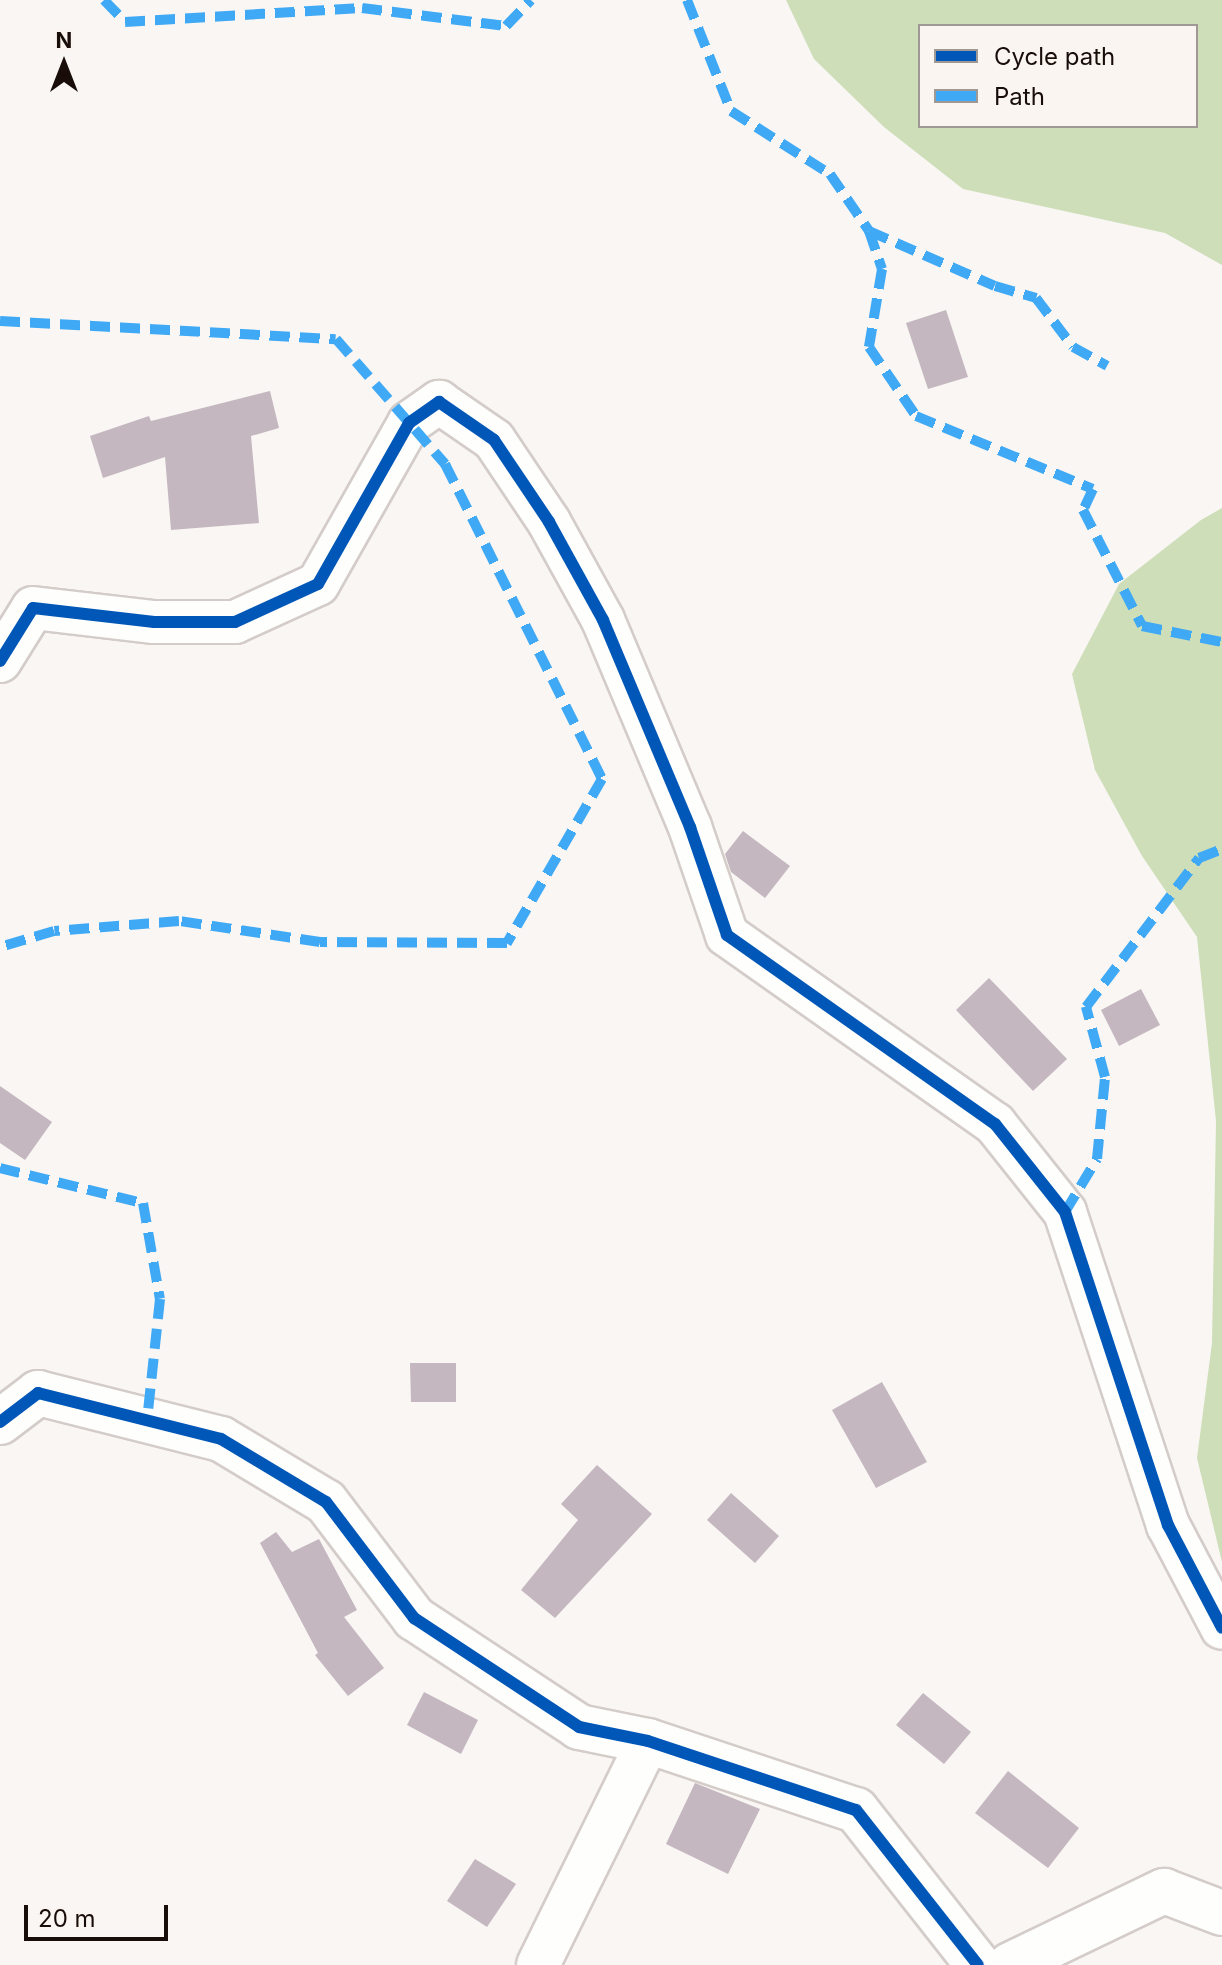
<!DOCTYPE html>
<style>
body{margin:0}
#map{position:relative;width:1222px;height:1965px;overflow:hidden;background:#f9f6f4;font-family:Inter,sans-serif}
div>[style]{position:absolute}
.forest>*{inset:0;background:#cedeb8}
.building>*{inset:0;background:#c4b7bf}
.roads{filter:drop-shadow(2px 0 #d4ccc9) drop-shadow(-2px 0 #d4ccc9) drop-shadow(0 2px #d4ccc9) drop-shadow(0 -2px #d4ccc9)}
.street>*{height:42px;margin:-21px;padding:0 21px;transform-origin:21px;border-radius:21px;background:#fefefd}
.secondary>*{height:44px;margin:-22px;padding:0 22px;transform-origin:22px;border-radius:22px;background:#fefefd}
.quiet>*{height:10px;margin-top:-5px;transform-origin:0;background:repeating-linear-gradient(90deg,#3fa9f5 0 20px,transparent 0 30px)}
.cycleway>*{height:12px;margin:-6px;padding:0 6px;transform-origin:6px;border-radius:6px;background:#0057b8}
span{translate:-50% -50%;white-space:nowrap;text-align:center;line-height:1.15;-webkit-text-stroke:6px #fbf5f2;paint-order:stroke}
.legend{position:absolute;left:918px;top:24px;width:280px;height:104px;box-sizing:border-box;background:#fbf5f2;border:2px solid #a09895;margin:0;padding:10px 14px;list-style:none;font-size:24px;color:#180d09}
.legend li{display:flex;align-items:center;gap:16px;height:40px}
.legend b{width:40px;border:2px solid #a09895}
.north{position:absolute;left:24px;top:24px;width:80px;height:80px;-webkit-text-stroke:6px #fbf5f2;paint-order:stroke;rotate:0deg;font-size:22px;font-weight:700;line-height:32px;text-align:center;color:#180d09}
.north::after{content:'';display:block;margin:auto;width:28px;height:36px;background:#180d09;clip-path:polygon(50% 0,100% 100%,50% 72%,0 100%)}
.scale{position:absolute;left:24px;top:1905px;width:144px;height:36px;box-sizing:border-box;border:4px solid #180d09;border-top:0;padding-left:10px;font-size:24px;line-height:28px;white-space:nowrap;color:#180d09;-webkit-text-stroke:6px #fbf5f2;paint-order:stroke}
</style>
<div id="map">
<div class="forest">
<div style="clip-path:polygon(evenodd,786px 0,1222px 0,1222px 265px,1165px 233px,963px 189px,884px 127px,814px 59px,786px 0,1196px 26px,1196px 126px,920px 126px,920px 26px,1196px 26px)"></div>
<div style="clip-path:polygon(1222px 508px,1222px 1562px,1197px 1458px,1212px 1343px,1216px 1121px,1197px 937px,1142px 856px,1095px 770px,1072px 674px,1119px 584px,1201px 520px)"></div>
</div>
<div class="building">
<div style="clip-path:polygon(946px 310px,968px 377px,928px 389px,906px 323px)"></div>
<div style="clip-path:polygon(270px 391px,279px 428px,251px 436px,259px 523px,171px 530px,165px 457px,103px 478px,90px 436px,149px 416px,151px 421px)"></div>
<div style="clip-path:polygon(743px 831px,790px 866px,765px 898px,731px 872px,725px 854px)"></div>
<div style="clip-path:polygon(989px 978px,1067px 1059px,1033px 1091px,956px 1010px)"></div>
<div style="clip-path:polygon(1141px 989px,1160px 1025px,1119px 1046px,1101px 1010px)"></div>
<div style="clip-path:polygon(0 1086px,52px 1122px,25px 1160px,0 1143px)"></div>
<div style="clip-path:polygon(410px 1363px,456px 1363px,456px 1402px,411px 1402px)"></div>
<div style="clip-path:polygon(882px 1382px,927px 1462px,876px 1488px,832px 1410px)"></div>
<div style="clip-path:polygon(597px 1465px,652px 1514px,555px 1618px,521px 1590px,578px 1520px,561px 1504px)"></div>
<div style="clip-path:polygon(731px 1493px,779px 1536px,755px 1563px,707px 1520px)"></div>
<div style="clip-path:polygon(276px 1532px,292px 1552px,319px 1539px,357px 1610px,344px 1617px,384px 1668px,348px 1696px,315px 1655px,318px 1653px,260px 1543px)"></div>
<div style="clip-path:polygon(424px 1692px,478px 1720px,461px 1754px,407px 1725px)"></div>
<div style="clip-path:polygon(923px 1693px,971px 1732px,944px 1764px,896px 1725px)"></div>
<div style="clip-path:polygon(1008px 1771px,1079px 1828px,1048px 1868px,975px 1813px)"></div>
<div style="clip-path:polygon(695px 1783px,760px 1809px,728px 1874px,666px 1844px)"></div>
<div style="clip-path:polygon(475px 1859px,516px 1884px,487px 1927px,447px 1901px)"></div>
</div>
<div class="roads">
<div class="street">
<div style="left:0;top:661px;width:62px;rotate:-58.1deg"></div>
<div style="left:33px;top:608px;width:122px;rotate:6.6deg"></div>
<div style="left:154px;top:622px;width:81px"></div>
<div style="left:235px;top:622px;width:91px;rotate:-24.6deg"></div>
<div style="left:318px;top:584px;width:185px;rotate:-60.5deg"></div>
<div style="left:409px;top:423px;width:37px;rotate:-35deg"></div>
<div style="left:439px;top:402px;width:67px;rotate:34.6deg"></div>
<div style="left:494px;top:440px;width:99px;rotate:56.1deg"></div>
<div style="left:549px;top:522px;width:112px;rotate:61.1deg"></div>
<div style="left:603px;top:620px;width:225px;rotate:67.2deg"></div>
<div style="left:690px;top:827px;width:114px;rotate:71.1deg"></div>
<div style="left:727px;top:935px;width:328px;rotate:35.2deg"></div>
<div style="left:995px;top:1124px;width:112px;rotate:51.5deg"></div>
<div style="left:1065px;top:1212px;width:330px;rotate:71.8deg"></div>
<div style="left:1168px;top:1525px;width:116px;rotate:62.3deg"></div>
<div style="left:538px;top:1965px;width:250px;rotate:-63.8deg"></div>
</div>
<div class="secondary">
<div style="left:0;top:1422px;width:48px;rotate:-37.3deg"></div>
<div style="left:38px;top:1393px;width:189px;rotate:14.1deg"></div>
<div style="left:221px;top:1439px;width:122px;rotate:31deg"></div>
<div style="left:326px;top:1502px;width:146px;rotate:52.8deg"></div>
<div style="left:414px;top:1618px;width:198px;rotate:33.4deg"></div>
<div style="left:579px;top:1727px;width:70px;rotate:11.5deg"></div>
<div style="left:648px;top:1741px;width:219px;rotate:18.4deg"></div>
<div style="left:856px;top:1810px;width:197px;rotate:51.8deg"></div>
<div style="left:1010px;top:1965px;width:171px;rotate:-25.7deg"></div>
<div style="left:1164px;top:1891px;width:62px;rotate:20.8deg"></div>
</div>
</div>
<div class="quiet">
<div style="left:104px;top:0;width:30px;rotate:46deg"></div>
<div style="left:125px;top:22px;width:237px;rotate:-3.4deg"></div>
<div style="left:362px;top:8px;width:145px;rotate:7.1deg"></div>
<div style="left:506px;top:26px;width:36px;rotate:-46deg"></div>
<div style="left:687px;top:0;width:119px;rotate:68.4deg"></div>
<div style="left:731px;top:111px;width:117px;rotate:32.5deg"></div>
<div style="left:830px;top:174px;width:69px;rotate:55.6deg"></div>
<div style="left:869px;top:231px;width:40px;rotate:71.1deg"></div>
<div style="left:882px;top:269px;width:79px;rotate:99.5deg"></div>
<div style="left:869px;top:347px;width:83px;rotate:55.7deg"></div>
<div style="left:916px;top:416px;width:191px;rotate:22.4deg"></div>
<div style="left:1093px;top:489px;width:23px;rotate:115deg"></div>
<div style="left:1083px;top:510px;width:130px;rotate:63deg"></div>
<div style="left:1142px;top:626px;width:82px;rotate:11.3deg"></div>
<div style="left:869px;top:231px;width:137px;rotate:23.6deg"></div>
<div style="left:995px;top:286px;width:43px;rotate:16.3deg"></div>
<div style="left:1036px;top:298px;width:61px;rotate:52.9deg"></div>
<div style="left:1073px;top:347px;width:39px;rotate:29deg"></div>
<div style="left:0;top:321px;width:336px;rotate:3.1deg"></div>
<div style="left:336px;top:339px;width:166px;rotate:48.9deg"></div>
<div style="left:445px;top:464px;width:352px;rotate:63.5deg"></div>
<div style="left:602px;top:779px;width:190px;rotate:120.1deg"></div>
<div style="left:507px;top:943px;width:187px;rotate:-179.7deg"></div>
<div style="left:320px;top:942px;width:143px;rotate:-171.5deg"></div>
<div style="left:179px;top:921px;width:125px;rotate:175.4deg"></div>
<div style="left:54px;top:931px;width:56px;rotate:163.5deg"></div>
<div style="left:0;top:1168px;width:147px;rotate:13.8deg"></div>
<div style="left:143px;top:1203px;width:97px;rotate:80deg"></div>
<div style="left:160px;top:1299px;width:122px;rotate:96.1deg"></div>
<div style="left:1065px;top:1212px;width:62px;rotate:-58.9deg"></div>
<div style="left:1097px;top:1159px;width:82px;rotate:-84.4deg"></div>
<div style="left:1105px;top:1077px;width:73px;rotate:-105.2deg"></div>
<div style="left:1086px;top:1007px;width:187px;rotate:-52.8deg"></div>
<div style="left:1199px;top:858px;width:25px;rotate:-21deg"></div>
</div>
<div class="cycleway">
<div style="left:0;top:661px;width:62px;rotate:-58.1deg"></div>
<div style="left:33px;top:608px;width:122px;rotate:6.6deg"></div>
<div style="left:154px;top:622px;width:81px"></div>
<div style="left:235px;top:622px;width:91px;rotate:-24.6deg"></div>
<div style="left:318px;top:584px;width:185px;rotate:-60.5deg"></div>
<div style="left:409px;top:423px;width:37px;rotate:-35deg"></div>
<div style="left:439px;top:402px;width:67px;rotate:34.6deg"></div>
<div style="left:494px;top:440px;width:99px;rotate:56.1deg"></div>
<div style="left:549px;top:522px;width:112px;rotate:61.1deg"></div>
<div style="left:603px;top:620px;width:225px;rotate:67.2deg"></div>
<div style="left:690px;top:827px;width:114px;rotate:71.1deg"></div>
<div style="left:727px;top:935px;width:328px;rotate:35.2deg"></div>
<div style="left:995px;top:1124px;width:112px;rotate:51.5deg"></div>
<div style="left:1065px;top:1212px;width:330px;rotate:71.8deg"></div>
<div style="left:1168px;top:1525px;width:116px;rotate:62.3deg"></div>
<div style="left:0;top:1422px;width:48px;rotate:-37.3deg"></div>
<div style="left:38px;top:1393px;width:189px;rotate:14.1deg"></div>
<div style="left:221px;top:1439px;width:122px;rotate:31deg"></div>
<div style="left:326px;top:1502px;width:146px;rotate:52.8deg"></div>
<div style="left:414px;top:1618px;width:198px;rotate:33.4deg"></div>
<div style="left:579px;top:1727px;width:70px;rotate:11.5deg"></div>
<div style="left:648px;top:1741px;width:219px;rotate:18.4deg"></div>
<div style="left:856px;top:1810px;width:197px;rotate:51.8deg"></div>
</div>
<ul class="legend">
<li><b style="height:10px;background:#0057b8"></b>Cycle path</li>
<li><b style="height:10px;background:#3fa9f5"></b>Path</li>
</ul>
<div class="north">N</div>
<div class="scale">20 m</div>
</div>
